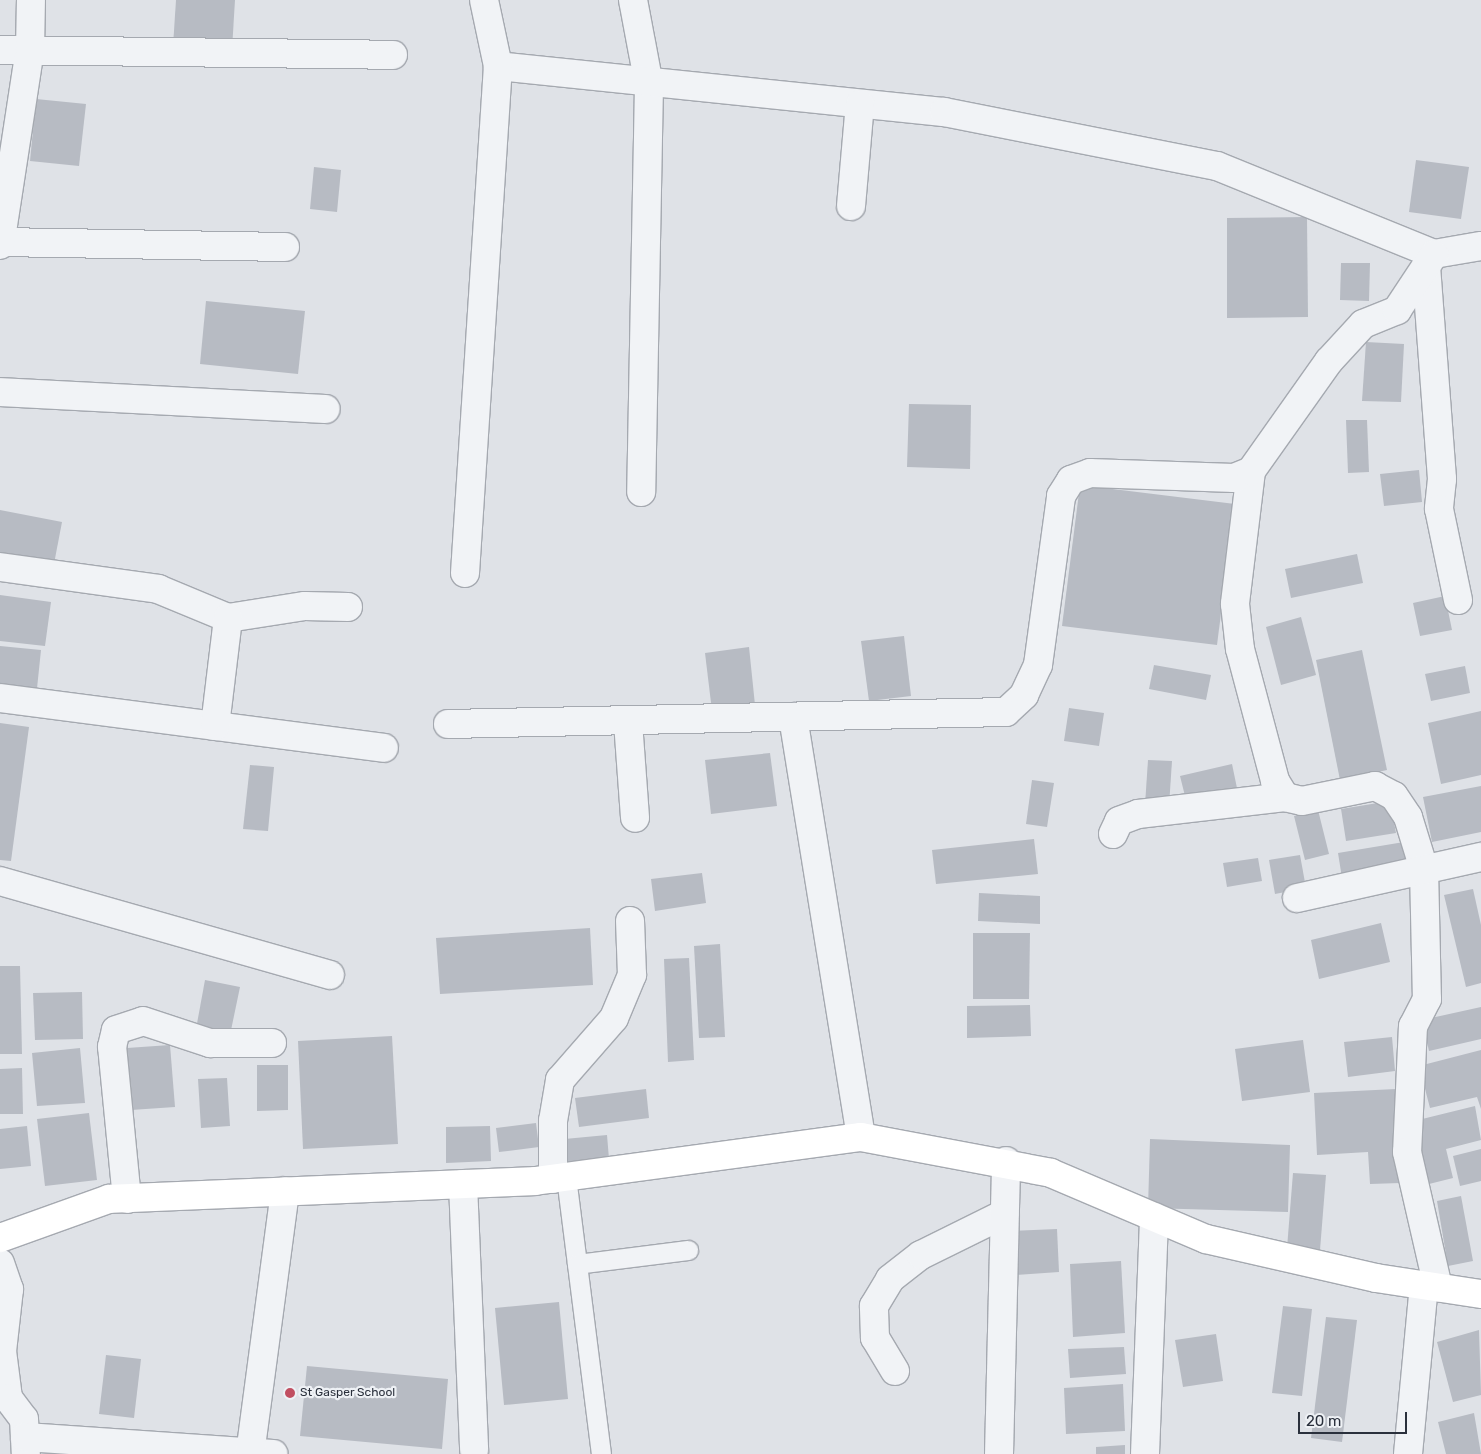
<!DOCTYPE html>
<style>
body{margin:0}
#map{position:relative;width:1481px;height:1454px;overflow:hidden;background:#dfe2e7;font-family:Rubik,sans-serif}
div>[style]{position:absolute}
.building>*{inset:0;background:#b7bbc3}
.roads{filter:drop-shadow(1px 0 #a5a9b0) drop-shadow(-1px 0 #a5a9b0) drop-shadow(0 1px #a5a9b0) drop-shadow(0 -1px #a5a9b0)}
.lane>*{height:19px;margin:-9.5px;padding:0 9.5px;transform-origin:9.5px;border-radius:9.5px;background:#f1f3f6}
.street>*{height:28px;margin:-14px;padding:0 14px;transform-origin:14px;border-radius:14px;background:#f1f3f6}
.secondary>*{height:28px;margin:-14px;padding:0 14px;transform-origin:14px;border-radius:14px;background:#fff}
.dots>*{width:14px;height:14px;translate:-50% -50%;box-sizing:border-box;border:2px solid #eef1f5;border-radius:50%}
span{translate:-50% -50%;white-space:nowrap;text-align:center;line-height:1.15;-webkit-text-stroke:4.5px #eef1f5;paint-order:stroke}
.poi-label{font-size:12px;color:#2a303c}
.left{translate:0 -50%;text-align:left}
.scale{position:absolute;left:1298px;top:1412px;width:109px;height:22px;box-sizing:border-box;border:2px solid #2a303c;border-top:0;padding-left:6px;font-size:15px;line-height:18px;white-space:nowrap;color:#2a303c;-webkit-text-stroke:4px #eef1f5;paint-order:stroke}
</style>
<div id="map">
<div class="building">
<div style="clip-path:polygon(176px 0,235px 0,232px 49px,173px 46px)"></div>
<div style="clip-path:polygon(36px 99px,86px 104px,79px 166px,30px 161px)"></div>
<div style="clip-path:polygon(1416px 160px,1469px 167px,1461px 219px,1409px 212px)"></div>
<div style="clip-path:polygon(314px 167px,341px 170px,337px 212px,310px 209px)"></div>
<div style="clip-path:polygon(1307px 217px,1308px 317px,1227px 318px,1227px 218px)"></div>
<div style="clip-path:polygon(1341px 263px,1370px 263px,1369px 301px,1340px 300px)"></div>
<div style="clip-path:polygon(206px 301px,305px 311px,298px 374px,200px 364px)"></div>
<div style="clip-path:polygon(1366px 342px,1404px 344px,1401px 402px,1362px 401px)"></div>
<div style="clip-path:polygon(909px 404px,971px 405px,970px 469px,907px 467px)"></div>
<div style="clip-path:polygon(1346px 420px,1367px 420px,1369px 472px,1348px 473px)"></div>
<div style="clip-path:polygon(1419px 470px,1422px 502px,1384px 506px,1380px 474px)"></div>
<div style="clip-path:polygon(1080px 485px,1235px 504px,1217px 645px,1062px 626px)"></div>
<div style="clip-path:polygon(0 510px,62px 522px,53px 569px,0 558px)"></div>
<div style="clip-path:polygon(1357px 554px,1363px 583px,1291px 598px,1285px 569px)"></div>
<div style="clip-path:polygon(0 595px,51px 602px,45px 646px,0 641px)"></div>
<div style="clip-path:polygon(1445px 596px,1452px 630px,1420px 636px,1413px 603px)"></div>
<div style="clip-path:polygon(1301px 617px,1316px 675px,1281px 685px,1266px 627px)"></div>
<div style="clip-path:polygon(904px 636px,911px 696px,869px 701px,861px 641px)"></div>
<div style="clip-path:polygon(0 646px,41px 650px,36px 698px,0 694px)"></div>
<div style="clip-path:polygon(749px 647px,755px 705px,712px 711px,705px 653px)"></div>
<div style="clip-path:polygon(1362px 650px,1387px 770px,1340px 780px,1316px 660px)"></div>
<div style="clip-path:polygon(1154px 665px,1211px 675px,1206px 700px,1149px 689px)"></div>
<div style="clip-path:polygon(1465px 666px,1470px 693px,1431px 701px,1425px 674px)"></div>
<div style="clip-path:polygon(1069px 708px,1104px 713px,1099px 746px,1064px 741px)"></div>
<div style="clip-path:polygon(1481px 711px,1481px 775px,1441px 784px,1428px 723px)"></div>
<div style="clip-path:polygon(0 723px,29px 727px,11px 861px,0 860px)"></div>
<div style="clip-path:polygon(770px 753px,777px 806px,711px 814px,705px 760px)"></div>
<div style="clip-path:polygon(1148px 760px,1172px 761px,1169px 806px,1145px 805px)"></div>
<div style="clip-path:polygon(1232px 764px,1238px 793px,1187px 804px,1180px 776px)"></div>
<div style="clip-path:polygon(250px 765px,274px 767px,268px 831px,243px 829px)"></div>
<div style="clip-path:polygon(1032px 780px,1054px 783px,1047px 827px,1026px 824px)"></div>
<div style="clip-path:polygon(1481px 786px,1481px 832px,1432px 842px,1423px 797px)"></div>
<div style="clip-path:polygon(1390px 801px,1396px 833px,1346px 841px,1341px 809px)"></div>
<div style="clip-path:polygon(1318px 810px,1329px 854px,1305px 860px,1294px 816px)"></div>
<div style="clip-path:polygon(1034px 839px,1038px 874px,936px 884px,932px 850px)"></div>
<div style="clip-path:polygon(1410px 841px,1414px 866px,1342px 878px,1338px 853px)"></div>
<div style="clip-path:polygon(1300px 855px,1306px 888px,1275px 894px,1269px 860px)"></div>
<div style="clip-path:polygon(1258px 858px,1262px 881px,1227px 887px,1223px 863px)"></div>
<div style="clip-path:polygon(702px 873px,706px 903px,655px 911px,651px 879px)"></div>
<div style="clip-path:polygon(1473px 889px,1481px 925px,1481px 983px,1466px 987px,1444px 895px)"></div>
<div style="clip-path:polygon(979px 893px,1040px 896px,1040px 924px,978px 921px)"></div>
<div style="clip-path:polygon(1381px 923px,1390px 962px,1319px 979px,1311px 940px)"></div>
<div style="clip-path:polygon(590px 928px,593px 985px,440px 994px,436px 938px)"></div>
<div style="clip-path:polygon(973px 933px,1030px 933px,1029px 999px,973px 999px)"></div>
<div style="clip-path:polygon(720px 944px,725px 1037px,699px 1038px,694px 946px)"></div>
<div style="clip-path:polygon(689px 958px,694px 1060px,668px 1062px,664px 959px)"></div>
<div style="clip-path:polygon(0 966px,20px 966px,22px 1054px,0 1054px)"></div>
<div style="clip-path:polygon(205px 980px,240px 987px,230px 1035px,196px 1029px)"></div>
<div style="clip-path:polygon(82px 992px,83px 1039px,35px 1040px,33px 993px)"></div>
<div style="clip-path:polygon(1030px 1005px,1031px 1036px,967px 1038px,967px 1006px)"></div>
<div style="clip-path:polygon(1481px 1007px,1481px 1039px,1429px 1051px,1422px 1020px)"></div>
<div style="clip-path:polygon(392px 1036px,398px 1144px,303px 1149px,298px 1041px)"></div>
<div style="clip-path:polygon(1392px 1037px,1395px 1071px,1348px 1077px,1344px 1042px)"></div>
<div style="clip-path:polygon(1303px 1040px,1310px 1092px,1242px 1101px,1235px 1049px)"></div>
<div style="clip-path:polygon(170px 1045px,175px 1107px,131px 1110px,127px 1048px)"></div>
<div style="clip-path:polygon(80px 1048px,85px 1103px,37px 1106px,32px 1053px)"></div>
<div style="clip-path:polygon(1481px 1050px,1481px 1109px,1477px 1097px,1430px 1108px,1419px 1066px)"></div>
<div style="clip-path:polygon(257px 1065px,288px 1065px,288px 1110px,257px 1111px)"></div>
<div style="clip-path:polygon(22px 1068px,23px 1114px,0 1114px,0 1069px)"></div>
<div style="clip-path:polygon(227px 1078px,230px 1126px,201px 1128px,198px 1079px)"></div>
<div style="clip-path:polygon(646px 1089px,649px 1118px,579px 1127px,575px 1098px)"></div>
<div style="clip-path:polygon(1396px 1089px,1400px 1183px,1370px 1184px,1368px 1152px,1317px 1155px,1314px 1093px)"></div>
<div style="clip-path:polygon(1475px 1106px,1481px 1140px,1446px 1149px,1453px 1178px,1425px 1185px,1410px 1122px)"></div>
<div style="clip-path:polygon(89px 1113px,97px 1180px,45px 1186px,37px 1119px)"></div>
<div style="clip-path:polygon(536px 1123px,539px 1147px,499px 1152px,496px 1128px)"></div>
<div style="clip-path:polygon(27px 1126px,31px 1166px,0 1169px,0 1129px)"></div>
<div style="clip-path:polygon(490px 1126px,491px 1161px,446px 1163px,446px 1127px)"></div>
<div style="clip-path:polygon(607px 1135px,609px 1159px,557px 1164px,554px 1140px)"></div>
<div style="clip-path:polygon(1150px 1139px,1290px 1145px,1288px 1212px,1148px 1208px)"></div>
<div style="clip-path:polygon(1481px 1149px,1481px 1181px,1460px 1186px,1453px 1156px)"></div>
<div style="clip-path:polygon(1293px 1173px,1326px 1175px,1320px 1250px,1287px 1248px)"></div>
<div style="clip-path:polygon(1461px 1196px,1473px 1261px,1448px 1266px,1437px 1201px)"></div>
<div style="clip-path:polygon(1057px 1229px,1059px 1272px,1015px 1275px,1012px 1231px)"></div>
<div style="clip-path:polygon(1121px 1261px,1125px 1333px,1073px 1337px,1070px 1264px)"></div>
<div style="clip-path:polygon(559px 1302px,568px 1399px,504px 1405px,495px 1308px)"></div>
<div style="clip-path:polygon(1283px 1306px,1312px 1309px,1302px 1396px,1272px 1393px)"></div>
<div style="clip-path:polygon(1326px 1317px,1357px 1320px,1342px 1442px,1311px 1438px)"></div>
<div style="clip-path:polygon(1479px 1330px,1481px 1395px,1453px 1402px,1437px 1342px)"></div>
<div style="clip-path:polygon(1216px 1334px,1223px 1381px,1183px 1387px,1175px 1340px)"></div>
<div style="clip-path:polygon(1124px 1347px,1126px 1374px,1070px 1378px,1068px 1349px)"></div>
<div style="clip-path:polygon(106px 1355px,141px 1359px,134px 1418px,99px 1414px)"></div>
<div style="clip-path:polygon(307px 1366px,448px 1379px,442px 1449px,300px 1436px)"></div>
<div style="clip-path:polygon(1123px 1384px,1125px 1431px,1066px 1434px,1064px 1388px)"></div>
<div style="clip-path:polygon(1474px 1413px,1481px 1454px,1446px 1454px,1438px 1422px)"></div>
<div style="clip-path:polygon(1125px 1445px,1125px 1454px,1096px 1454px,1096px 1447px)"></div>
</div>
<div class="roads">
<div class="lane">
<div style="left:566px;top:1177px;width:279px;rotate:82.8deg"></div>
<div style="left:577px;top:1264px;width:112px;rotate:-7.2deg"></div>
</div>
<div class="street">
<div style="left:633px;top:0;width:86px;rotate:79.3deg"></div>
<div style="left:649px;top:85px;width:407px;rotate:91.1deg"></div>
<div style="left:0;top:50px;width:393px;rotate:0.7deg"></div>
<div style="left:498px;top:66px;width:448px;rotate:5.9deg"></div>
<div style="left:944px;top:112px;width:278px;rotate:11.2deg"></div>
<div style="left:1217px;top:166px;width:234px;rotate:22.1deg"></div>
<div style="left:1434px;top:254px;width:48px;rotate:-9.7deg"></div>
<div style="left:851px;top:206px;width:102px;rotate:-85deg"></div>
<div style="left:0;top:242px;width:285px;rotate:1deg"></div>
<div style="left:0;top:245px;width:197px;rotate:-81.3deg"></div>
<div style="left:30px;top:50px;width:50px;rotate:-88.9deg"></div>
<div style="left:1426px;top:266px;width:214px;rotate:85.7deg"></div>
<div style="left:1442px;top:479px;width:30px;rotate:96deg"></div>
<div style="left:1439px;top:509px;width:93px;rotate:78.2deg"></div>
<div style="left:0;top:392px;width:326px;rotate:3deg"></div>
<div style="left:1251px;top:471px;width:134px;rotate:96.9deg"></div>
<div style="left:1235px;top:604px;width:45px;rotate:83.7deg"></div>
<div style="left:1240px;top:649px;width:137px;rotate:75.1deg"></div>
<div style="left:1275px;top:781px;width:19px;rotate:58deg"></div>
<div style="left:1285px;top:797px;width:17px;rotate:13deg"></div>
<div style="left:1302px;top:801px;width:75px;rotate:-11.6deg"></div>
<div style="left:1375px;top:786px;width:21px;rotate:28deg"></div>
<div style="left:1394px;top:796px;width:25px;rotate:56deg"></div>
<div style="left:1408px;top:817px;width:54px;rotate:72.9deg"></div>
<div style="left:1424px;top:869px;width:130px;rotate:88.7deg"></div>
<div style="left:1427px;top:999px;width:30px;rotate:117deg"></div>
<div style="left:1413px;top:1026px;width:126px;rotate:92.7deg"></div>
<div style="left:1407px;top:1152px;width:139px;rotate:77.1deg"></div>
<div style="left:0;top:567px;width:160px;rotate:7.9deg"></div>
<div style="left:158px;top:589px;width:76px;rotate:22.5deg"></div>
<div style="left:228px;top:618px;width:78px;rotate:-8.9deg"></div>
<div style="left:305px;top:606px;width:43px;rotate:1.3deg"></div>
<div style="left:465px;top:573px;width:508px;rotate:-86.28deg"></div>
<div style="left:498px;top:66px;width:67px;rotate:-102deg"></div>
<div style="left:0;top:698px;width:387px;rotate:7.4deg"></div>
<div style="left:793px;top:717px;width:425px;rotate:80.8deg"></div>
<div style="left:628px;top:722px;width:96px;rotate:85.8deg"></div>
<div style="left:448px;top:724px;width:558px;rotate:-1.23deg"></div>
<div style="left:1006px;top:712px;width:25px;rotate:-43deg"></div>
<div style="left:1024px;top:695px;width:33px;rotate:-65deg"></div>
<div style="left:1038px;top:665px;width:171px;rotate:-82.2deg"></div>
<div style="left:1061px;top:496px;width:19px;rotate:-58deg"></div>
<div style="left:1071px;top:480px;width:20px;rotate:-20deg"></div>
<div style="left:1090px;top:473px;width:144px;rotate:2deg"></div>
<div style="left:1234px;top:478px;width:18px;rotate:-22deg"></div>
<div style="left:1251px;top:471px;width:135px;rotate:-54.7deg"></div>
<div style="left:1329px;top:361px;width:50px;rotate:-47.4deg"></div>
<div style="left:1363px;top:324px;width:37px;rotate:-22deg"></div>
<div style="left:1397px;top:310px;width:67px;rotate:-56.5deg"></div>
<div style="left:215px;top:726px;width:109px;rotate:-83.1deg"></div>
<div style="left:1113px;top:834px;width:14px;rotate:-65deg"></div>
<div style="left:1119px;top:821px;width:20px;rotate:-20deg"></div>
<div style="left:1138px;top:814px;width:148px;rotate:-6.6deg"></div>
<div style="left:0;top:881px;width:343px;rotate:15.9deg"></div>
<div style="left:1297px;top:898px;width:189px;rotate:-12.6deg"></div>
<div style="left:553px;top:1179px;width:58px;rotate:-90deg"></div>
<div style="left:553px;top:1121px;width:42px;rotate:-80.3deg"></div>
<div style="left:560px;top:1080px;width:82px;rotate:-48.9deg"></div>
<div style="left:614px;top:1018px;width:47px;rotate:-67.3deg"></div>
<div style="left:632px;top:975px;width:54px;rotate:-92.1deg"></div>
<div style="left:463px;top:1184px;width:266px;rotate:87.6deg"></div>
<div style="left:127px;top:1199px;width:153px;rotate:-95.6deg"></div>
<div style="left:112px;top:1047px;width:17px;rotate:-77deg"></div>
<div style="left:116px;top:1030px;width:28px;rotate:-18deg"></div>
<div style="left:143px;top:1021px;width:71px;rotate:18.2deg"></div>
<div style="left:210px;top:1043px;width:62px"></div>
<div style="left:0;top:1263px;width:28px;rotate:71deg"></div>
<div style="left:9px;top:1289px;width:62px;rotate:96.4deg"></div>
<div style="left:2px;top:1351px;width:47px;rotate:82.7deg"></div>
<div style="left:8px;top:1398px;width:26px;rotate:53deg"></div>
<div style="left:24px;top:1419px;width:35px;rotate:87deg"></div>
<div style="left:895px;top:1371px;width:39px;rotate:-121deg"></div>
<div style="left:875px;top:1338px;width:32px;rotate:-92deg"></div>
<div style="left:874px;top:1306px;width:31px;rotate:-59deg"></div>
<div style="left:890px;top:1279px;width:39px;rotate:-38deg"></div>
<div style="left:921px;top:1255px;width:93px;rotate:-26.3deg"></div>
<div style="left:25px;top:1437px;width:249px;rotate:3.9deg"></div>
<div style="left:250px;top:1454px;width:265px;rotate:-82.4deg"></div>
<div style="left:999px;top:1454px;width:293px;rotate:-88.6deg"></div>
<div style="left:1145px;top:1454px;width:237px;rotate:-87.8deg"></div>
<div style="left:1408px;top:1454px;width:170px;rotate:-84.6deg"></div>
</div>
<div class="secondary">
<div style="left:0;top:1238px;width:116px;rotate:-19.7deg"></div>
<div style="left:109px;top:1199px;width:426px;rotate:-2.4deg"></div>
<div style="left:535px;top:1181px;width:329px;rotate:-7.7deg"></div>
<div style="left:861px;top:1137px;width:193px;rotate:10.7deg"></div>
<div style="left:1051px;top:1173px;width:168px;rotate:23.1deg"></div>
<div style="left:1206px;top:1239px;width:174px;rotate:12.9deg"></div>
<div style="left:1376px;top:1278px;width:106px;rotate:8.7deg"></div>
</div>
</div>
<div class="dots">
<div style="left:290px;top:1393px;background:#c14f61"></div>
</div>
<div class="poi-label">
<span class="left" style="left:300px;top:1393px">St Gasper School</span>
</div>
<div class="scale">20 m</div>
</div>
